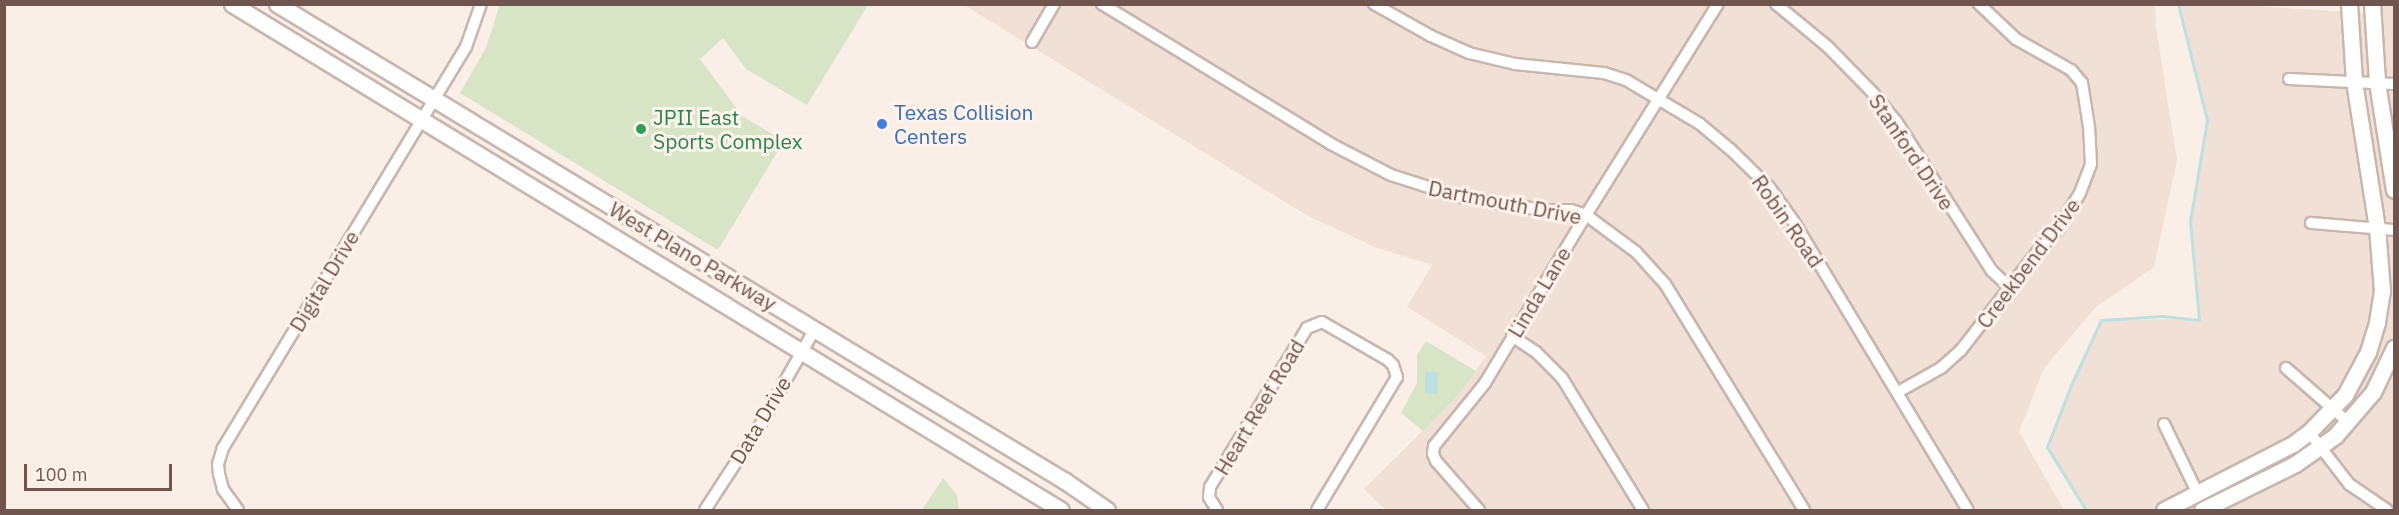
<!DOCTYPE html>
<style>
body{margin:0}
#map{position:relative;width:2399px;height:515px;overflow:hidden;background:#f9efe6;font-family:"IBM Plex Sans",sans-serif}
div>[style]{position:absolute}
.residential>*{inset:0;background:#f0e0d5}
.green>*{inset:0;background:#d7e5c6}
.water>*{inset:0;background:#bde0e0}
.stream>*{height:3px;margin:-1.5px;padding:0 1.5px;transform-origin:1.5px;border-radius:1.5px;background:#bde0e0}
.roads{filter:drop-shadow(2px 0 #c9b6ad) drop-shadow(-2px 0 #c9b6ad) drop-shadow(0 2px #c9b6ad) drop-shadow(0 -2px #c9b6ad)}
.minor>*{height:10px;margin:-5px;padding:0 5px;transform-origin:5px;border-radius:5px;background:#fff}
.secondary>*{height:15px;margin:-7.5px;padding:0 7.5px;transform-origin:7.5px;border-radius:7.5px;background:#fff}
.dots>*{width:16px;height:16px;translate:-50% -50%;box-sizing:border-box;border:3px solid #fdf3eb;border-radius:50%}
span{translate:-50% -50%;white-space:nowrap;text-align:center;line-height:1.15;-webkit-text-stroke:6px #fdf3eb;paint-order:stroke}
.shop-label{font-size:21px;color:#366cbe}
.left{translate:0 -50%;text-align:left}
.leisure-label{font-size:21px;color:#27864d}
.street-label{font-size:21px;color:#6f554e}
.frame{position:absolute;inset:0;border:6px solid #6f554e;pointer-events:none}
.scale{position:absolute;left:24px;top:464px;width:148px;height:27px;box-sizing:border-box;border:3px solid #6f554e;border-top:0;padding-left:8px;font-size:18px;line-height:21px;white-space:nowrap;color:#6f554e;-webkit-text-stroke:4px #fdf3eb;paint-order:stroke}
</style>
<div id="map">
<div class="residential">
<div style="clip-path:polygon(964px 5px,2155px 5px,2156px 27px,2177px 160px,2154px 267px,2096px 307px,2044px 368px,2019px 432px,2064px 510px,1386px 510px,1364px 489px,1456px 398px,1486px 356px,1407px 307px,1432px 265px,1375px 247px,1308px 216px)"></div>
<div style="clip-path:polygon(2178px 5px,2239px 5px,2380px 14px,2382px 5px,2394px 5px,2394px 510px,2086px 510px,2047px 447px,2101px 320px,2199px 319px,2190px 221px,2207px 120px)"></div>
</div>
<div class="green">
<div style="clip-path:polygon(500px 4px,868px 4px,868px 5px,807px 105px,746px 69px,723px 38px,700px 59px,742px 116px,784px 141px,718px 250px,460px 93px,486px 48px)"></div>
<div style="clip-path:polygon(1426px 341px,1476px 371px,1456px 398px,1423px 431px,1401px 413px,1417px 383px,1417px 355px)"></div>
<div style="clip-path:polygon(943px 478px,957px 495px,959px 510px,922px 510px)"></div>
</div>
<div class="water">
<div style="clip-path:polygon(1425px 372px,1438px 372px,1438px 394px,1425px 394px)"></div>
</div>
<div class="stream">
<div style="left:2086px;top:510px;width:74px;rotate:-121.8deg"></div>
<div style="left:2047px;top:447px;width:69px;rotate:-68.7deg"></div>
<div style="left:2072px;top:383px;width:69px;rotate:-65.3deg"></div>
<div style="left:2101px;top:320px;width:61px;rotate:-3.8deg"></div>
<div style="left:2162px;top:316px;width:37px;rotate:6deg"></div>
<div style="left:2199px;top:320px;width:99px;rotate:-95.2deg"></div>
<div style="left:2190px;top:221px;width:102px;rotate:-80.4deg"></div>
<div style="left:2207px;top:120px;width:120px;rotate:-104deg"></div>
</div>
<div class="roads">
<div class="minor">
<div style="left:1102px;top:4px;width:268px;rotate:31.4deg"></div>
<div style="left:1331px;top:144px;width:68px;rotate:27.3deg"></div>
<div style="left:1391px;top:175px;width:72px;rotate:17.7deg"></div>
<div style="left:1460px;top:197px;width:84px;rotate:8.9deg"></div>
<div style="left:1543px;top:210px;width:28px"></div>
<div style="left:1571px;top:210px;width:16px;rotate:18deg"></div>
<div style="left:1586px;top:215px;width:62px;rotate:36.5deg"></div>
<div style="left:1636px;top:252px;width:43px;rotate:47.8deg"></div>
<div style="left:1665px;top:284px;width:265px;rotate:58.4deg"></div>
<div style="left:1374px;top:4px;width:65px;rotate:29.3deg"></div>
<div style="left:1431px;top:36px;width:42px;rotate:24.1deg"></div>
<div style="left:1469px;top:53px;width:47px;rotate:13.4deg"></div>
<div style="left:1515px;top:64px;width:89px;rotate:5.8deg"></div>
<div style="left:1604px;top:73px;width:23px;rotate:18deg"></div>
<div style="left:1626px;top:80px;width:86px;rotate:30.7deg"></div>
<div style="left:1700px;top:124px;width:39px;rotate:40deg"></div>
<div style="left:1730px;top:149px;width:54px;rotate:44.3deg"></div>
<div style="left:1769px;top:187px;width:43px;rotate:54.5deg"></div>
<div style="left:1794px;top:222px;width:336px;rotate:58.9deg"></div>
<div style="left:1776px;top:4px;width:67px;rotate:39.6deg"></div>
<div style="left:1828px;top:47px;width:64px;rotate:45.6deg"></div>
<div style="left:1873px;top:93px;width:36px;rotate:51deg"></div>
<div style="left:1896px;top:121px;width:178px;rotate:57.4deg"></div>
<div style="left:1992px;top:271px;width:23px;rotate:43deg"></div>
<div style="left:1032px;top:42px;width:44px;rotate:-59.9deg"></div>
<div style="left:2289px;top:79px;width:105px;rotate:2.7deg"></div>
<div style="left:2311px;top:223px;width:83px;rotate:4.8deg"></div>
<div style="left:1512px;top:336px;width:29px;rotate:34deg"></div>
<div style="left:1536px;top:352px;width:37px;rotate:45deg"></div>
<div style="left:1562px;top:378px;width:155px;rotate:58.5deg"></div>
<div style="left:2286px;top:368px;width:84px;rotate:41.1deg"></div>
<div style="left:1898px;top:392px;width:49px;rotate:-29.2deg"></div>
<div style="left:1941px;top:368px;width:27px;rotate:-42deg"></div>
<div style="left:1961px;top:350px;width:125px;rotate:-52.1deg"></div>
<div style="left:2038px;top:251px;width:30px;rotate:-48deg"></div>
<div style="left:2058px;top:229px;width:42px;rotate:-58.6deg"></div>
<div style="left:2080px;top:193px;width:31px;rotate:-69deg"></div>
<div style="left:2091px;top:164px;width:37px;rotate:-93deg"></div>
<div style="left:2089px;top:127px;width:45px;rotate:-99deg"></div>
<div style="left:2082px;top:83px;width:17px;rotate:-130deg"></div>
<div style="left:2071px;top:70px;width:63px;rotate:-150.6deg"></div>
<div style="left:2016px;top:39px;width:51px;rotate:-136.6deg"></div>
<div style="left:2164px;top:424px;width:78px;rotate:64.1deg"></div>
<div style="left:2309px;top:432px;width:66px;rotate:52.4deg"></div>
<div style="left:2349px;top:484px;width:46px;rotate:34.4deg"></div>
<div style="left:238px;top:510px;width:26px;rotate:-126deg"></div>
<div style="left:223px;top:489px;width:16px;rotate:-105deg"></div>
<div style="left:219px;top:474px;width:10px;rotate:-96deg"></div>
<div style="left:218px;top:464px;width:17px;rotate:-73deg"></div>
<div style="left:223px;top:448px;width:469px;rotate:-58.8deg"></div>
<div style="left:466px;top:47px;width:46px;rotate:-70.8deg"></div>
<div style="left:705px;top:510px;width:99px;rotate:-57deg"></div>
<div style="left:759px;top:427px;width:113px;rotate:-60.3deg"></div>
<div style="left:1217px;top:510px;width:15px;rotate:-122deg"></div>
<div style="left:1209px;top:497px;width:10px;rotate:-84deg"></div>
<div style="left:1210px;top:487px;width:186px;rotate:-58.6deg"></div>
<div style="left:1307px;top:328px;width:16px;rotate:-22deg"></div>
<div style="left:1322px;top:322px;width:76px;rotate:29.9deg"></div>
<div style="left:1388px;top:360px;width:7px;rotate:45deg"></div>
<div style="left:1393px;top:365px;width:13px;rotate:72deg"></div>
<div style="left:1397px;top:377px;width:155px;rotate:121deg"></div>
<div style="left:1479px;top:510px;width:65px;rotate:-131.3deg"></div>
<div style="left:1436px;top:461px;width:8px;rotate:-113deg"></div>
<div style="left:1433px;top:454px;width:8px;rotate:-83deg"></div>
<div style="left:1434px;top:446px;width:81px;rotate:-51deg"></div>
<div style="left:1485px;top:383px;width:196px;rotate:-59deg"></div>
<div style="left:1586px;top:215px;width:249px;rotate:-58deg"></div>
</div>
<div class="secondary">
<div style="left:232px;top:4px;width:971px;rotate:31.4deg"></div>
<div style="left:277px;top:4px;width:921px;rotate:31.19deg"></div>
<div style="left:1065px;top:481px;width:51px;rotate:34.6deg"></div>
<div style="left:2372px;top:4px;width:78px;rotate:86.3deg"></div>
<div style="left:2377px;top:82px;width:109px;rotate:81.1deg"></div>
<div style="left:2164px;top:510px;width:145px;rotate:-27.1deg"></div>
<div style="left:2293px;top:444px;width:20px;rotate:-37deg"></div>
<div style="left:2309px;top:432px;width:52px;rotate:-45.8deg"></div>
<div style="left:2345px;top:395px;width:49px;rotate:-61.9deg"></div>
<div style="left:2368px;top:352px;width:31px;rotate:-73deg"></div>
<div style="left:2377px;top:322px;width:31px;rotate:-81deg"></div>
<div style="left:2382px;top:291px;width:63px;rotate:-94.5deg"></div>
<div style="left:2377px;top:228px;width:149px;rotate:-98.9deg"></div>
<div style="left:2354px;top:81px;width:77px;rotate:-93.7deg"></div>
<div style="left:2202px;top:510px;width:104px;rotate:-26.3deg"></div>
<div style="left:2295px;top:464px;width:49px;rotate:-35deg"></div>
<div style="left:2335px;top:436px;width:58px;rotate:-49.2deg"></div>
<div style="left:2373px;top:392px;width:49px;rotate:-64.5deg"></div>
</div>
</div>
<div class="dots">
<div style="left:882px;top:124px;background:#3f7fe0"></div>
<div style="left:641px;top:129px;background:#2e9e5b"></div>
</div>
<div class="shop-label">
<span class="left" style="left:894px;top:124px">Texas Collision<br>Centers</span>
</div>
<div class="leisure-label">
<span class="left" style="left:653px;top:129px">JPII East<br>Sports Complex</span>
</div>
<div class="street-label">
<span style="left:1912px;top:152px;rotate:56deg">Stanford Drive</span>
<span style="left:1505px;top:202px;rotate:11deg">Dartmouth Drive</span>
<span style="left:1788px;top:221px;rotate:55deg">Robin Road</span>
<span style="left:693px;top:256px;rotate:31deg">West Plano Parkway</span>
<span style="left:2028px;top:263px;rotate:-53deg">Creekbend Drive</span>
<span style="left:324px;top:281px;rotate:-59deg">Digital Drive</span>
<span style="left:1539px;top:292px;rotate:-59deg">Linda Lane</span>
<span style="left:1259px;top:407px;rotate:-59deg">Heart Reef Road</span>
<span style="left:760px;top:420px;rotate:-59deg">Data Drive</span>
</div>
<div class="frame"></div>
<div class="scale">100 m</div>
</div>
